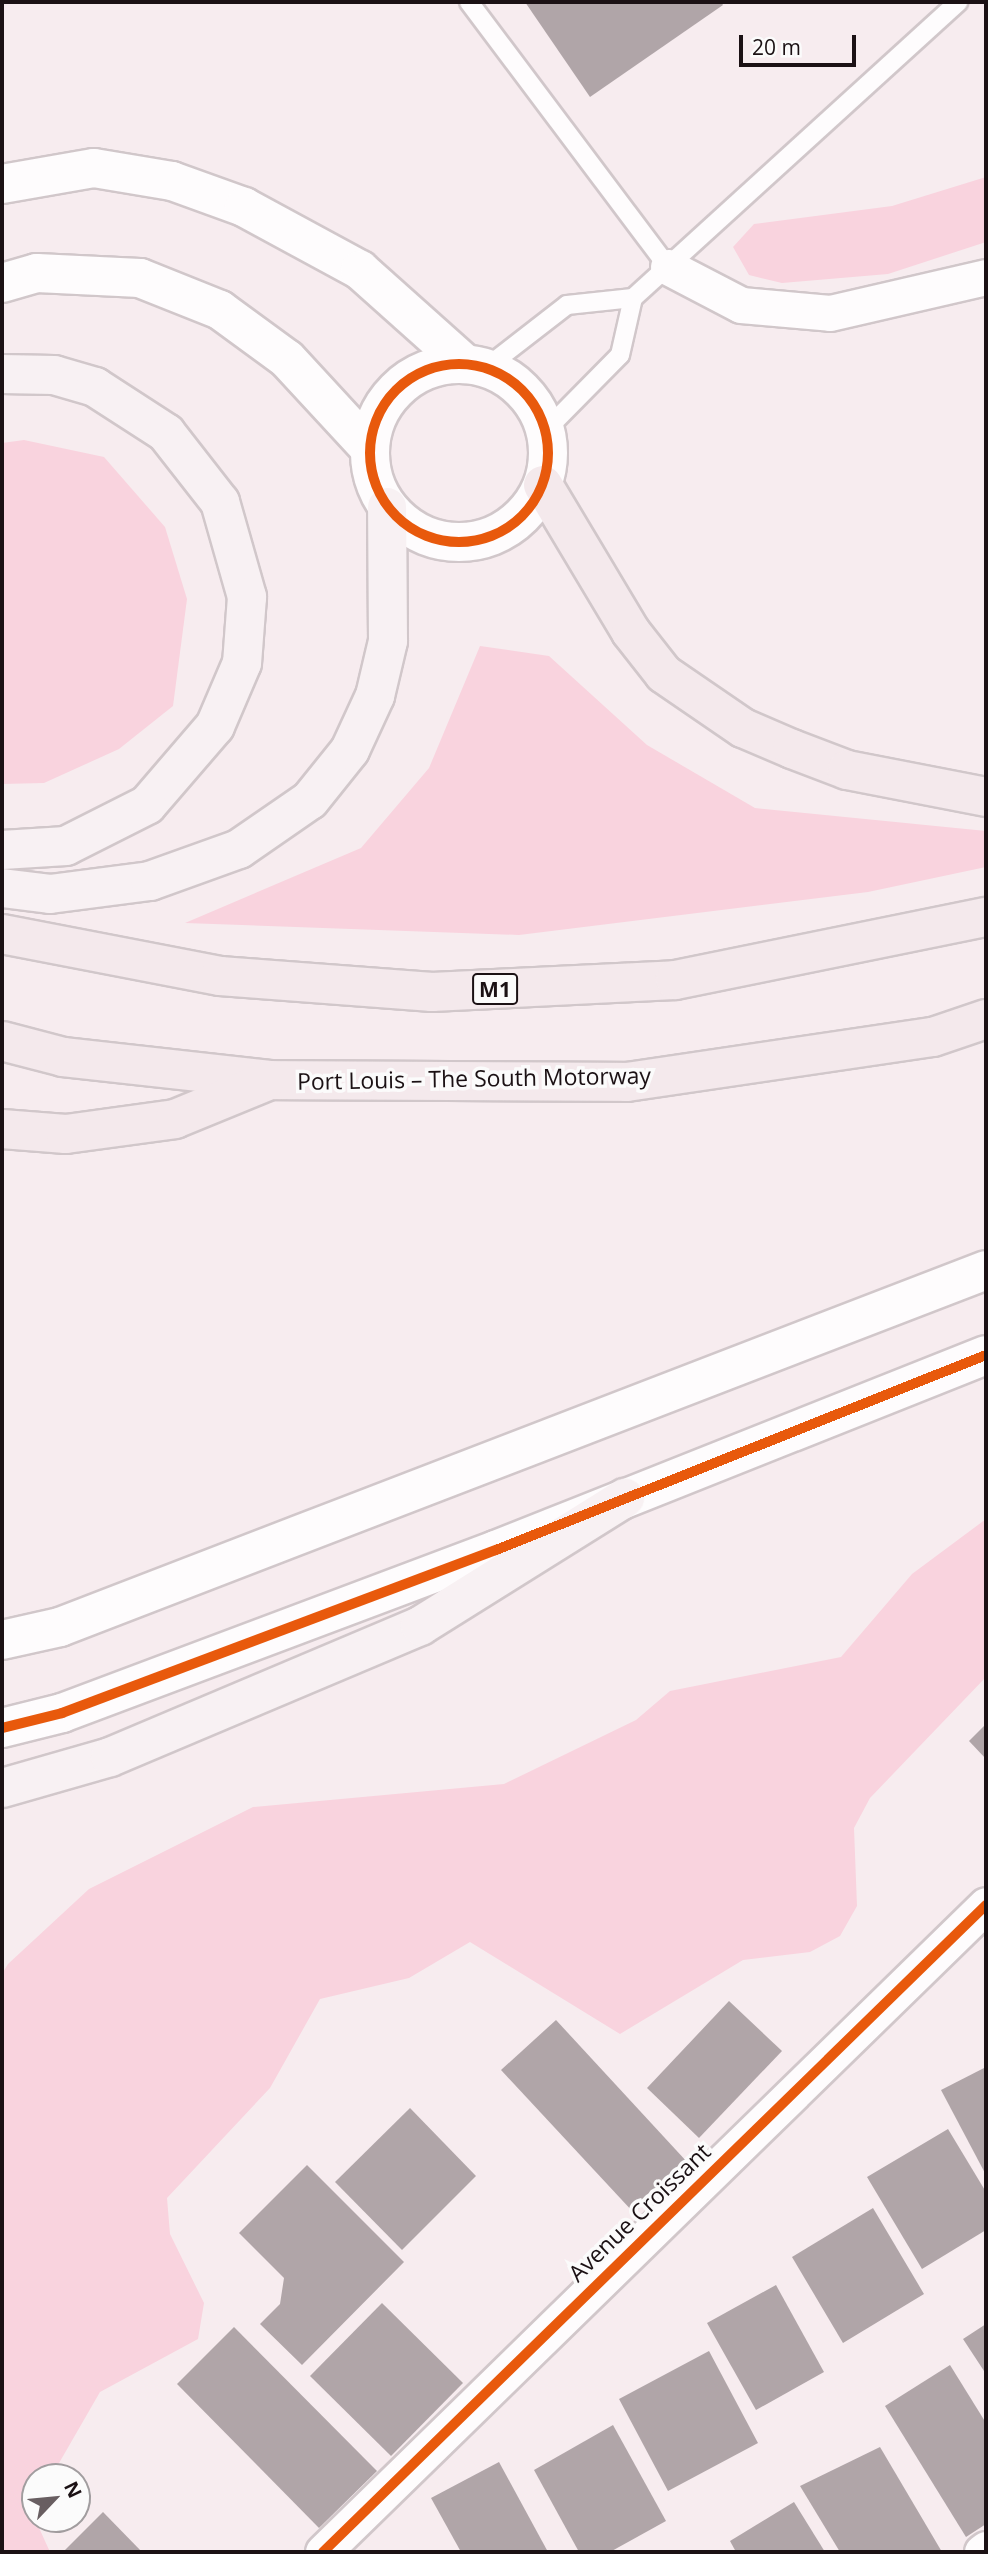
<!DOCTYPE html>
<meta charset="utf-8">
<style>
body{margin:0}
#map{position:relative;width:988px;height:2554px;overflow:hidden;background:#f7ecef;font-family:"Open Sans",sans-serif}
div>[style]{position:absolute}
.green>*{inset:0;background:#f9d3de}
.building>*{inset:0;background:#b0a5a8}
.roads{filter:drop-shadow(2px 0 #d1c7ca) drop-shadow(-2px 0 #d1c7ca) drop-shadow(0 2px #d1c7ca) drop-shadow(0 -2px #d1c7ca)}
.lane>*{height:18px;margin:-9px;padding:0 9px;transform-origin:9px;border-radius:9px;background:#fefcfd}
.street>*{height:35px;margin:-17.5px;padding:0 17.5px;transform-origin:17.5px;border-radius:17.5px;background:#fefcfd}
.secondary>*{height:38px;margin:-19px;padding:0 19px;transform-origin:19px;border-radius:19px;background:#fefcfd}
.secondary>.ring{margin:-19px;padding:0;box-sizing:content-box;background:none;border:38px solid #fefcfd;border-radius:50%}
.primary>*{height:38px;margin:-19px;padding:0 19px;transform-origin:19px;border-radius:19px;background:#f8f1f3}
.highway>*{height:38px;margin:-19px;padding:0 19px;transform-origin:19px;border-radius:19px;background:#f4e9ec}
.cycleway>*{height:10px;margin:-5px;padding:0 5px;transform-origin:5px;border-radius:5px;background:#e8590c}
.cycleway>.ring{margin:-5px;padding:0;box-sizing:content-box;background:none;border:10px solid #e8590c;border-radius:50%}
span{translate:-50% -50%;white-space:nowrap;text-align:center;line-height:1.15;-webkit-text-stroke:7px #fbfbfb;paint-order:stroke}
.shield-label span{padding:2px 5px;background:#fbfbfb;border:2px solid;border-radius:5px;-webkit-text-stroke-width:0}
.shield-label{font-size:21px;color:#1b1114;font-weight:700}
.street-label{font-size:23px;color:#1b1114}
.frame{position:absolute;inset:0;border:4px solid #1b1114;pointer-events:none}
.north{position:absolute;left:21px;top:2463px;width:70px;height:70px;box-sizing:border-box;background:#fbfbfb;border:2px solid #a19d9f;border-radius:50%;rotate:64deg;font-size:19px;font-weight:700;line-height:28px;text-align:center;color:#1b1114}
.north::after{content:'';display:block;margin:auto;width:24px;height:32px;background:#685e61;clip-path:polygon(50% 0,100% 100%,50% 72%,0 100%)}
.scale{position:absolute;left:739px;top:35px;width:117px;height:32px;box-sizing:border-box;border:4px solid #1b1114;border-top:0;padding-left:9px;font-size:21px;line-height:24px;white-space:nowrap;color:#1b1114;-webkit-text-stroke:5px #fbfbfb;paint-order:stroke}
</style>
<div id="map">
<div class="green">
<div style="clip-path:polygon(986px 177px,986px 242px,888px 274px,782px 283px,749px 275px,733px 247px,754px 224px,892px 206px)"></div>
<div style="clip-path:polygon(24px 440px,104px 457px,165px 527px,187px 599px,173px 706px,119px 749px,44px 783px,2px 784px,2px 443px)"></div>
<div style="clip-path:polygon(480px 646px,549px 656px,647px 745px,755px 808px,986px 831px,986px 867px,868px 892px,519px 935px,185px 923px,361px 848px,429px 768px)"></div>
<div style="clip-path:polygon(986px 1519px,986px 1677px,870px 1798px,854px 1828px,857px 1906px,840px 1936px,810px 1952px,743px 1960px,620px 2034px,470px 1942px,409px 1978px,320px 1999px,270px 2088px,167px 2198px,170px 2234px,204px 2303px,198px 2339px,100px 2392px,51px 2477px,35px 2477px,35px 2519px,50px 2552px,2px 2552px,2px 1974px,8px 1964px,89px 1889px,253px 1807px,504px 1784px,636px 1720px,670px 1691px,841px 1657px,912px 1574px)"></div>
</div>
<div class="building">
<div style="clip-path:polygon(525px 2px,721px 2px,723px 5px,590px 97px)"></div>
<div style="clip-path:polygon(986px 1724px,986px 1759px,969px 1741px)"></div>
<div style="clip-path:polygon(729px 2001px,782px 2051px,699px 2138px,647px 2088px)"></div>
<div style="clip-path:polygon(556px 2020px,688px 2163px,634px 2213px,501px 2070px)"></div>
<div style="clip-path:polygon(986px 2067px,986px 2175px,941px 2090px)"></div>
<div style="clip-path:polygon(410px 2108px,476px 2176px,402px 2250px,335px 2182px)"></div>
<div style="clip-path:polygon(948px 2129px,986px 2192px,986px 2230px,922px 2269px,867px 2177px)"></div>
<div style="clip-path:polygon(307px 2165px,404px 2262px,302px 2365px,260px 2324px,280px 2304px,284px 2278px,239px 2233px)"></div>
<div style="clip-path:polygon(873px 2208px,924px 2294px,843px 2343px,792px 2257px)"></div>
<div style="clip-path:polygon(776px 2285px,824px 2372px,756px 2410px,707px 2323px)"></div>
<div style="clip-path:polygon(382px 2303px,463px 2383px,391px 2456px,310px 2376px)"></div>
<div style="clip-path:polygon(986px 2324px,986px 2374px,963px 2339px)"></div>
<div style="clip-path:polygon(234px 2327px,377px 2471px,319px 2528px,177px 2384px)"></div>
<div style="clip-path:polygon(709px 2351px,758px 2443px,668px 2491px,619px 2399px)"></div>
<div style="clip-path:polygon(950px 2365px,986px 2423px,986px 2524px,966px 2537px,885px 2406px)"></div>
<div style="clip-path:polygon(613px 2425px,666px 2521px,610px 2552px,579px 2552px,534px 2470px)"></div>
<div style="clip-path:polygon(880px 2447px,942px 2552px,840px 2552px,800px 2486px)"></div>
<div style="clip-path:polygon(499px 2462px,548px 2552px,461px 2552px,431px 2498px)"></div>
<div style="clip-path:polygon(794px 2502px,825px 2552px,736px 2552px,730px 2541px)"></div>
<div style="clip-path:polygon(103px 2512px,142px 2552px,63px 2552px)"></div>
</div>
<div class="roads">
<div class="lane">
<div style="left:469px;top:2px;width:331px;rotate:53.1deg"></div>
<div style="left:487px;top:367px;width:101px;rotate:-37.8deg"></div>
<div style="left:567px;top:305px;width:66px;rotate:-6.1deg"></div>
<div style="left:633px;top:298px;width:440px;rotate:-42.3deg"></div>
<div style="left:546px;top:430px;width:105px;rotate:-45.4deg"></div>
<div style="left:620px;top:355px;width:58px;rotate:-77.2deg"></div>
</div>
<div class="street">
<div style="left:668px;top:267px;width:82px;rotate:27.5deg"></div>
<div style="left:741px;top:305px;width:89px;rotate:5.1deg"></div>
<div style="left:830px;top:313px;width:160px;rotate:-13deg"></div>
<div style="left:323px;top:2552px;width:926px;rotate:-44.3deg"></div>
<div style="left:982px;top:2552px;width:5px;rotate:-37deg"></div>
</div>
<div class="secondary">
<div style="left:2px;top:184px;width:93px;rotate:-9.9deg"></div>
<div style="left:94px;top:168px;width:79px;rotate:9.5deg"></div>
<div style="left:172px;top:181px;width:77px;rotate:19.9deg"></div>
<div style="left:244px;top:207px;width:132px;rotate:28.5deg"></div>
<div style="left:360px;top:270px;width:141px;rotate:41.8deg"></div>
<div style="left:2px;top:283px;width:36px;rotate:-16deg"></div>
<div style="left:37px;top:273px;width:103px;rotate:2.8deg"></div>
<div style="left:140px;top:278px;width:86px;rotate:21.8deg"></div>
<div style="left:220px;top:310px;width:83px;rotate:36.2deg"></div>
<div style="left:287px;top:359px;width:122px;rotate:47.3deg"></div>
<div class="ring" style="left:370px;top:364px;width:140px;height:140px"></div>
<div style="left:2px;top:1640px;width:59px;rotate:-12.6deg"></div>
<div style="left:60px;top:1627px;width:992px;rotate:-21.08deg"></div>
<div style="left:2px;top:1728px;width:62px;rotate:-14deg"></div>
<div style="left:62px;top:1713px;width:464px;rotate:-20.6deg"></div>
<div style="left:496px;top:1550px;width:527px;rotate:-21.7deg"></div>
</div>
<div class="primary">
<div style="left:2px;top:374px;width:52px;rotate:1.1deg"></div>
<div style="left:54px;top:375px;width:43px;rotate:16.3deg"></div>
<div style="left:95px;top:387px;width:85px;rotate:32.9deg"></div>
<div style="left:166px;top:433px;width:88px;rotate:52deg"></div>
<div style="left:220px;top:502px;width:99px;rotate:74.1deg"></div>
<div style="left:247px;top:597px;width:66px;rotate:94.3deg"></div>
<div style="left:242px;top:663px;width:69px;rotate:113.2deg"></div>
<div style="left:215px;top:726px;width:104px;rotate:130.7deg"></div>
<div style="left:147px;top:805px;width:91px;rotate:153.2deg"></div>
<div style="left:66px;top:846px;width:64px;rotate:176.4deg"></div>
<div style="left:2px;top:888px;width:48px;rotate:7.1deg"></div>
<div style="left:50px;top:894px;width:101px;rotate:-7.4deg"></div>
<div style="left:150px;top:881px;width:95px;rotate:-19.8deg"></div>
<div style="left:239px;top:849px;width:86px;rotate:-34.6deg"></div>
<div style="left:310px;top:800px;width:64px;rotate:-51.3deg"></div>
<div style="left:350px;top:750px;width:60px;rotate:-65.2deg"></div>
<div style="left:375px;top:696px;width:57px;rotate:-76.7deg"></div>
<div style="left:388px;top:641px;width:134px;rotate:-90.4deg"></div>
<div style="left:2px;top:1788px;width:112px;rotate:-16deg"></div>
<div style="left:110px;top:1757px;width:337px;rotate:-22.9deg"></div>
<div style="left:420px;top:1626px;width:242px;rotate:-32deg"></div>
</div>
<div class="highway">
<div style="left:543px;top:485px;width:171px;rotate:59.1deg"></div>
<div style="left:631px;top:632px;width:53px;rotate:51.8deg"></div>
<div style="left:664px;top:674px;width:96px;rotate:34.4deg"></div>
<div style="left:743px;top:728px;width:53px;rotate:23.2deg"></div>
<div style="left:792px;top:749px;width:59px;rotate:20.9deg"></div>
<div style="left:847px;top:770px;width:142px;rotate:11deg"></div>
<div style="left:2px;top:934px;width:222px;rotate:10.9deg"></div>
<div style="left:220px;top:976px;width:213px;rotate:4.3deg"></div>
<div style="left:432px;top:992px;width:243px;rotate:-2.8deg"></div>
<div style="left:675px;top:980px;width:317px;rotate:-11.5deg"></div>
<div style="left:2px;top:1041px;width:63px;rotate:14.7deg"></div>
<div style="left:63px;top:1057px;width:208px;rotate:6.3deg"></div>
<div style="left:270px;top:1080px;width:357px;rotate:0.3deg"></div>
<div style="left:627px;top:1082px;width:309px;rotate:-8.4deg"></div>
<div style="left:933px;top:1037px;width:56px;rotate:-18.8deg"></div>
<div style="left:2px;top:1129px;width:64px;rotate:4.5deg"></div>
<div style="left:66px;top:1134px;width:110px;rotate:-7.8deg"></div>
<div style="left:175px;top:1119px;width:97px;rotate:-22.3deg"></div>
</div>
</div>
<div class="cycleway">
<div class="ring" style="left:370px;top:364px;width:168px;height:168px"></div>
<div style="left:2px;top:1728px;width:62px;rotate:-14deg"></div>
<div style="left:62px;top:1713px;width:464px;rotate:-20.6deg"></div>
<div style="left:496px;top:1550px;width:527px;rotate:-21.7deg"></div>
<div style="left:323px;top:2552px;width:926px;rotate:-44.3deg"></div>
</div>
<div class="shield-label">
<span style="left:495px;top:989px">M1</span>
</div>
<div class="street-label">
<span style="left:474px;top:1078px;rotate:-1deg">Port Louis – The South Motorway</span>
<span style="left:639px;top:2212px;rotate:-44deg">Avenue Croissant</span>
</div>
<div class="frame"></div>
<div class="north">N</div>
<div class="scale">20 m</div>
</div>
